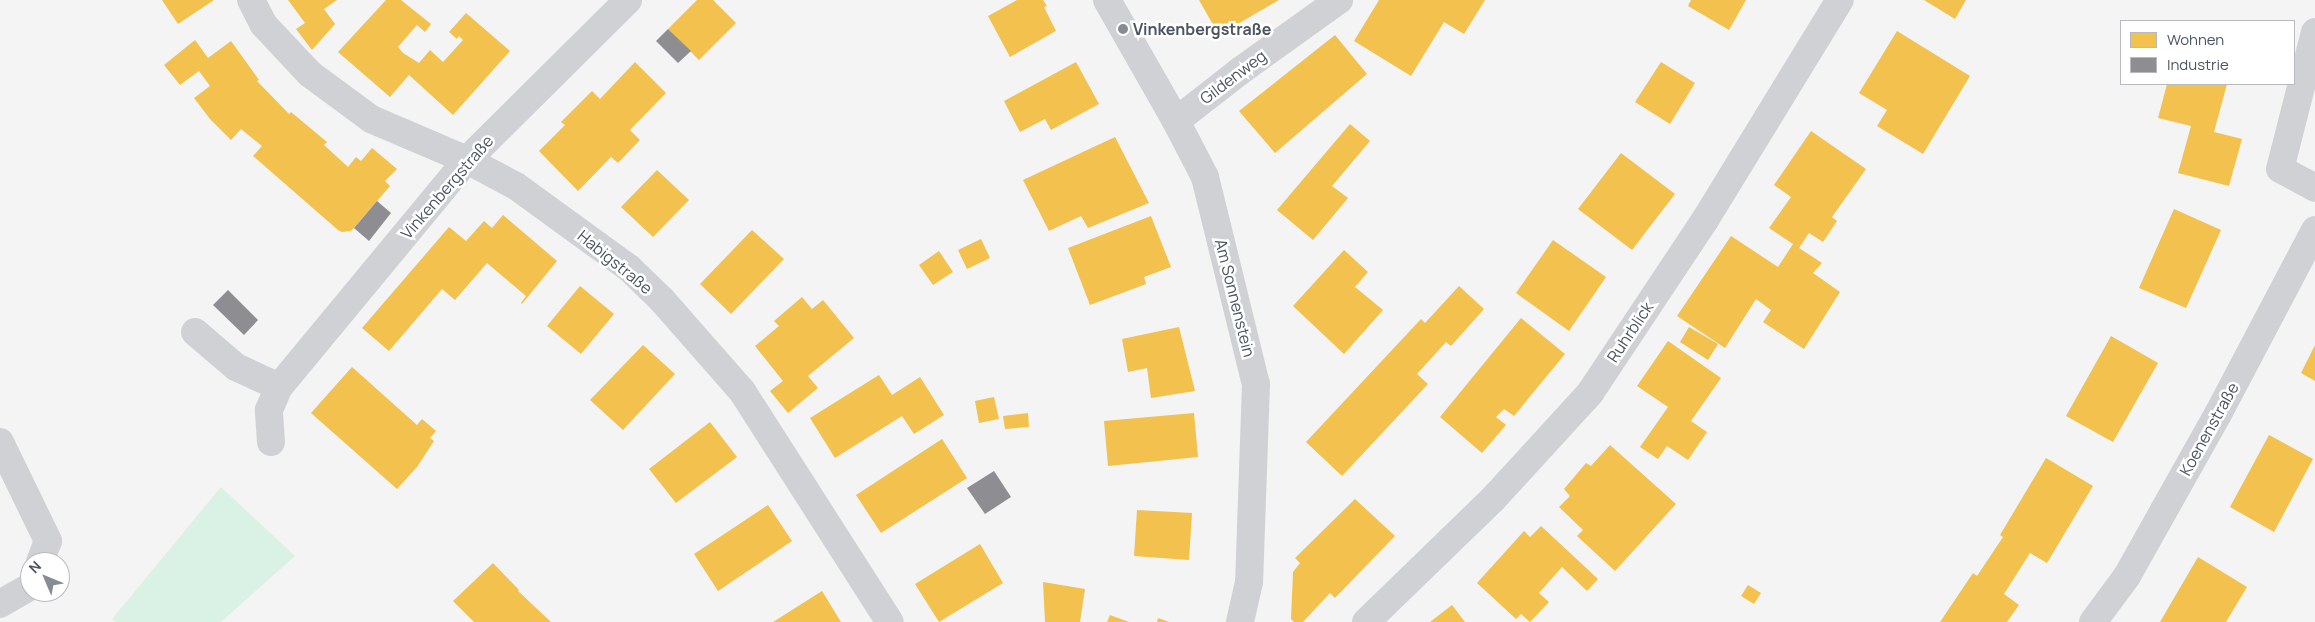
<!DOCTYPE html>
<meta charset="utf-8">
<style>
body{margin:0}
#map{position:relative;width:2315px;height:622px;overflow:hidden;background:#f4f4f4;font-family:Manrope,sans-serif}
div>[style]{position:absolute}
.green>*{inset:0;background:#daf1e5}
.homes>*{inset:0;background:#f2c14e}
.industry>*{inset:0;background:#8d8d92}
.street>*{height:28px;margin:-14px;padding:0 14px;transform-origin:14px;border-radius:14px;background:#cfd1d4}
.dots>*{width:14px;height:14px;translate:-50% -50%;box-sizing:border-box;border:2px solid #fff;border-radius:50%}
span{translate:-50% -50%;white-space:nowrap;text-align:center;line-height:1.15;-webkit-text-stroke:5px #fff;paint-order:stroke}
.poi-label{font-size:16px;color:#4b5460;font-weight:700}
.left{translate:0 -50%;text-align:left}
.street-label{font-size:16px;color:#4b5460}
.legend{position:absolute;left:2120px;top:20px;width:175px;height:65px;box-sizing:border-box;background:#fff;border:1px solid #b7bbbf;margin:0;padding:6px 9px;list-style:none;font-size:15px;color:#4b5460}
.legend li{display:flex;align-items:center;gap:10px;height:25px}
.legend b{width:25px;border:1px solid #b7bbbf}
.north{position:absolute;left:20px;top:552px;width:50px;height:50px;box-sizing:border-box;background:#fff;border:1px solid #b7bbbf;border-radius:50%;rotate:315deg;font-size:14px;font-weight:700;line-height:20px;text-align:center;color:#4b5460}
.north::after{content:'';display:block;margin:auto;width:18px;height:22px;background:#868c94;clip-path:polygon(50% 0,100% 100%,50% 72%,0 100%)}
</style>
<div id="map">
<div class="green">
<div style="clip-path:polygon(221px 487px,295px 556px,221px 622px,115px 622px,112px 619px)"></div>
</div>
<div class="homes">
<div style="clip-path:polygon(162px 0,214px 0,178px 24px)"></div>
<div style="clip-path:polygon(288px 0,337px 0,324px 9px,335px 24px,312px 50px,296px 29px,305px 23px)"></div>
<div style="clip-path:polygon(386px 0,401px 0,431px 24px,425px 32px,417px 25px,398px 47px,403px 53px,419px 63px,430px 50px,443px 62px,463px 40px,459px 36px,457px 39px,449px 32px,466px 13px,510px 51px,453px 115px,409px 75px,390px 97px,338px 52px)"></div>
<div style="clip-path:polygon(697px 0,713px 0,736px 23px,699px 60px,668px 29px)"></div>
<div style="clip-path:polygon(1017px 0,1043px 0,1047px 6px,1044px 7px,1056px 31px,1010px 57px,988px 16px)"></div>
<div style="clip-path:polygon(1199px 0,1279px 0,1219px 35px)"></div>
<div style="clip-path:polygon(1379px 0,1485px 0,1464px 34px,1444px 22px,1411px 76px,1354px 41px)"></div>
<div style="clip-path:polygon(1691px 0,1746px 0,1729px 30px,1688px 6px)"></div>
<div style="clip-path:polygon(1924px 0,1966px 0,1955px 19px)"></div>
<div style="clip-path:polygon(1897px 31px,1970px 76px,1923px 154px,1877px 126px,1887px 110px,1859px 93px)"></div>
<div style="clip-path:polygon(1335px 35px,1367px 74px,1275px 153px,1239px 111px)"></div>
<div style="clip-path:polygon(195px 40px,208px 58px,231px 41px,259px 80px,257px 81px,289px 114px,291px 112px,327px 142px,324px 145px,348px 167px,356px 157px,361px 161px,372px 148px,397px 169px,385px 181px,390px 186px,351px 231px,342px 232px,338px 230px,253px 156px,262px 146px,241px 129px,231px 140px,210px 119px,194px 98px,210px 86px,199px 71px,180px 85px,164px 65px)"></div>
<div style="clip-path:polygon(635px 62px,666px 93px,630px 130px,640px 140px,618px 163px,611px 157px,578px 191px,539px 151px,565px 125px,561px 122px,592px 91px,600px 99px)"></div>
<div style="clip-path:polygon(1076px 62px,1099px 104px,1051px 130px,1045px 119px,1020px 132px,1004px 101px)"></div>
<div style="clip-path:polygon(1661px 62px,1695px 83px,1670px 124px,1635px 102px)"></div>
<div style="clip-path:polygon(2167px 84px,2227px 84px,2214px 132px,2242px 139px,2229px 186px,2178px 173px,2191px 126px,2158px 118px)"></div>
<div style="clip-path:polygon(1350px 124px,1370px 141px,1332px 186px,1348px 198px,1313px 240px,1277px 210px)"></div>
<div style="clip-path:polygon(1811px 131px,1866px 169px,1832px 217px,1837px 221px,1823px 242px,1809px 233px,1799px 248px,1822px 263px,1813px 273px,1840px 292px,1804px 349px,1763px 322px,1771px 310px,1756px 299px,1725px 348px,1677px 316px,1731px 236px,1778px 267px,1793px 244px,1769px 228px,1791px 197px,1774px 185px)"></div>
<div style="clip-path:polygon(1115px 137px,1149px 203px,1088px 228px,1081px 216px,1049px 231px,1023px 180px)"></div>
<div style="clip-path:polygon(1621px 153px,1675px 194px,1632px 250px,1578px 209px)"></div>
<div style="clip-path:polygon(657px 170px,689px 200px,653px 237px,621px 207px)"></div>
<div style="clip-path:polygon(2174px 209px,2221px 230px,2186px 308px,2139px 288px)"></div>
<div style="clip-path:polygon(503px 215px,557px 261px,522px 304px,521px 303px,526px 296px,487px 263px,455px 300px,442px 289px,389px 351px,362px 328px,449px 227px,466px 241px,484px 221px,492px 228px)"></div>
<div style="clip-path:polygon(1151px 216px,1171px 267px,1144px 277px,1146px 284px,1090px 305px,1068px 248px)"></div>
<div style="clip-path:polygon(752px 230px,784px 259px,731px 314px,700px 284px)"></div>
<div style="clip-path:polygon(981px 239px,990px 258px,967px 269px,958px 250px)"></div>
<div style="clip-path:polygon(1553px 240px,1606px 277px,1569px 331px,1516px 293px)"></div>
<div style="clip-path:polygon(1344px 250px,1368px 272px,1355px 287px,1383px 310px,1344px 354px,1293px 306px)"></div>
<div style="clip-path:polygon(939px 251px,953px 272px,933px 285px,919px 265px)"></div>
<div style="clip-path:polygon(580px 286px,614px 314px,581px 354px,547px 326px)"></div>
<div style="clip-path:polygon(1459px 286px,1484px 309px,1451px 346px,1446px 342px,1417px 374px,1428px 384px,1342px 476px,1306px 442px,1421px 319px,1425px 323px)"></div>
<div style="clip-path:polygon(802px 297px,812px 309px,823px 300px,854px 338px,808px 376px,818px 388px,788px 413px,770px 391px,783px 381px,755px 346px,779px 326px,774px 321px)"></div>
<div style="clip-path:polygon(1521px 318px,1565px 354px,1514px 416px,1504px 409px,1496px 417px,1506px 425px,1482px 453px,1440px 417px)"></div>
<div style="clip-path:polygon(1179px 327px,1195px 391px,1151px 398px,1147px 368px,1128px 372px,1122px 339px)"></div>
<div style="clip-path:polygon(1689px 327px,1718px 344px,1708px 360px,1680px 342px)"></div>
<div style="clip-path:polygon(2111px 336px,2158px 363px,2113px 442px,2066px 416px)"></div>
<div style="clip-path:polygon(1668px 341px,1721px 378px,1691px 421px,1707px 432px,1688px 460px,1667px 446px,1658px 459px,1640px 447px,1668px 407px,1637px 386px)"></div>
<div style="clip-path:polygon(643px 345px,675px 374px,623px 430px,590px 400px)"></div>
<div style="clip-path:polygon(2315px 345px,2315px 381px,2301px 373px)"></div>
<div style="clip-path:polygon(352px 367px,417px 425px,422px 419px,436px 431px,430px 438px,434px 441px,417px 467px,397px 489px,311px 413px)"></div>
<div style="clip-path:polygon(879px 375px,892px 395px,920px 377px,944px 415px,914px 434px,902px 416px,835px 458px,810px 418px)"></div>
<div style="clip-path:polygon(994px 397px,999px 419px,979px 423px,975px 401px)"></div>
<div style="clip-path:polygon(1028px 413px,1029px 427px,1005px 429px,1003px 416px)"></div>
<div style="clip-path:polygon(1194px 413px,1198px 457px,1108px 466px,1104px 421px)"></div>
<div style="clip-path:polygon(710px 422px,737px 457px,676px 503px,649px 469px)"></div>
<div style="clip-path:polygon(2269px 435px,2313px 459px,2274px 532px,2230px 507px)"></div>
<div style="clip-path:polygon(942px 439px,967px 478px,881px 533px,856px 495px)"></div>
<div style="clip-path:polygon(1610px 445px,1676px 504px,1615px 571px,1577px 536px,1583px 530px,1559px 507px,1570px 496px,1564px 489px,1586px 463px,1591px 466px)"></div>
<div style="clip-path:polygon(2046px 458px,2093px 486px,2047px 563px,2030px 553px,2004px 594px,2019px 605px,2007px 622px,1940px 622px,1973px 573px,1977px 576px,2003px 537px,2000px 535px)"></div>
<div style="clip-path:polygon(1355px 499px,1395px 536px,1335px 598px,1330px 593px,1303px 622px,1294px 622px,1291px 619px,1293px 572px,1300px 563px,1295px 558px)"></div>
<div style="clip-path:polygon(768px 505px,792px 541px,718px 591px,694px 554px)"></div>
<div style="clip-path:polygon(1137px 510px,1192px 513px,1189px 560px,1134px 556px)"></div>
<div style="clip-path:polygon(1541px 526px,1598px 579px,1587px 591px,1562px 567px,1539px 593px,1549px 602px,1530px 622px,1521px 614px,1516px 619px,1477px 583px,1524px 531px,1530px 537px)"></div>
<div style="clip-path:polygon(980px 544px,1003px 583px,939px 622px,915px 584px)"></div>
<div style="clip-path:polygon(2198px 557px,2247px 587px,2226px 622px,2160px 622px)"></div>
<div style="clip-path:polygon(493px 563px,519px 590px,518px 591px,551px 622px,474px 622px,453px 601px)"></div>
<div style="clip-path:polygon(1043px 582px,1085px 589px,1080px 622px,1045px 622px)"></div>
<div style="clip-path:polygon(1748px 585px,1761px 593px,1754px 604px,1741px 596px)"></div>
<div style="clip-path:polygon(822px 591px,841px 622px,773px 622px)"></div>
<div style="clip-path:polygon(1452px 605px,1465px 622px,1430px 622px)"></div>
<div style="clip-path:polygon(1110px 615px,1129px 622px,1107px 622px)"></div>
<div style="clip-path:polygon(1158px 618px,1169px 622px,1157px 622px)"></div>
</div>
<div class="industry">
<div style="clip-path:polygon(668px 29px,691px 51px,678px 63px,656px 41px)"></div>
<div style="clip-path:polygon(377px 201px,391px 213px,369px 241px,354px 228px)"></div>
<div style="clip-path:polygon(228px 290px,258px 320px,244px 335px,213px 305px)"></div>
<div style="clip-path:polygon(994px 471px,1011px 497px,985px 514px,967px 488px)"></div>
</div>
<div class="street">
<div style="left:251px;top:0;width:28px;rotate:63deg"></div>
<div style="left:264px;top:25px;width:67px;rotate:46.8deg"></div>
<div style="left:310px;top:74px;width:76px;rotate:36.4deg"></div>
<div style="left:371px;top:119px;width:104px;rotate:23.1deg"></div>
<div style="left:467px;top:160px;width:55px;rotate:28deg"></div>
<div style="left:516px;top:186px;width:140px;rotate:36deg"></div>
<div style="left:629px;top:268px;width:46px;rotate:44.1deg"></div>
<div style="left:662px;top:300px;width:121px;rotate:48.7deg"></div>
<div style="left:742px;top:391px;width:274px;rotate:57.4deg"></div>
<div style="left:1107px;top:0;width:139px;rotate:60.3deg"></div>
<div style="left:1176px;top:121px;width:63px;rotate:62.6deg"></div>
<div style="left:1205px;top:177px;width:213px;rotate:76.2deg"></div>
<div style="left:1256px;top:384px;width:198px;rotate:92deg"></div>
<div style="left:1249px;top:582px;width:41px;rotate:102.7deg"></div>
<div style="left:2315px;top:32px;width:141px;rotate:104.3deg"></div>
<div style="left:2280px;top:169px;width:40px;rotate:28deg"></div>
<div style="left:1176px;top:121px;width:81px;rotate:-38deg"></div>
<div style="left:1240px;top:71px;width:122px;rotate:-35.6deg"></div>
<div style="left:195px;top:332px;width:54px;rotate:40.5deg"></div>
<div style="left:236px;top:367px;width:47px;rotate:24.9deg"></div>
<div style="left:0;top:442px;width:110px;rotate:64.1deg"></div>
<div style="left:48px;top:541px;width:22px;rotate:111deg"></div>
<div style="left:271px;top:442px;width:32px;rotate:-94deg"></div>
<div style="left:269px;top:410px;width:25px;rotate:-67deg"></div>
<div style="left:279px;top:387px;width:295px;rotate:-50.4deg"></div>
<div style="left:467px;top:160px;width:227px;rotate:-44.8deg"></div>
<div style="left:0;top:604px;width:34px;rotate:-30deg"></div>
<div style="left:1366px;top:622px;width:177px;rotate:-44.1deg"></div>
<div style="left:1493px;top:499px;width:144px;rotate:-47.5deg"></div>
<div style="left:1590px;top:393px;width:208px;rotate:-56.4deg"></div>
<div style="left:1705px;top:220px;width:258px;rotate:-58.5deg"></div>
<div style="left:2093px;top:622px;width:57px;rotate:-53.5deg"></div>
<div style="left:2127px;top:576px;width:186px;rotate:-60.7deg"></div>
<div style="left:2218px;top:414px;width:208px;rotate:-62.2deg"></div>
</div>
<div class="dots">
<div style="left:1123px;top:29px;background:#868c94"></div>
</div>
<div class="poi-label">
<span class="left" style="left:1133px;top:29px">Vinkenbergstraße</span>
</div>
<div class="street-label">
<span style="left:1233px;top:77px;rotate:-37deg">Gildenweg</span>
<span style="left:447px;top:187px;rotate:-49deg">Vinkenbergstraße</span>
<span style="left:615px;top:262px;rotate:39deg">Habigstraße</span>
<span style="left:1235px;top:298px;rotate:76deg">Am Sonnenstein</span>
<span style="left:1630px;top:332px;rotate:-56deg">Ruhrblick</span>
<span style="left:2209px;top:429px;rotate:-61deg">Koenenstraße</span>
</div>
<ul class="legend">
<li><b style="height:14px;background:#f2c14e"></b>Wohnen</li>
<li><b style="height:14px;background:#8d8d92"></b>Industrie</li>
</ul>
<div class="north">N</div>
</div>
